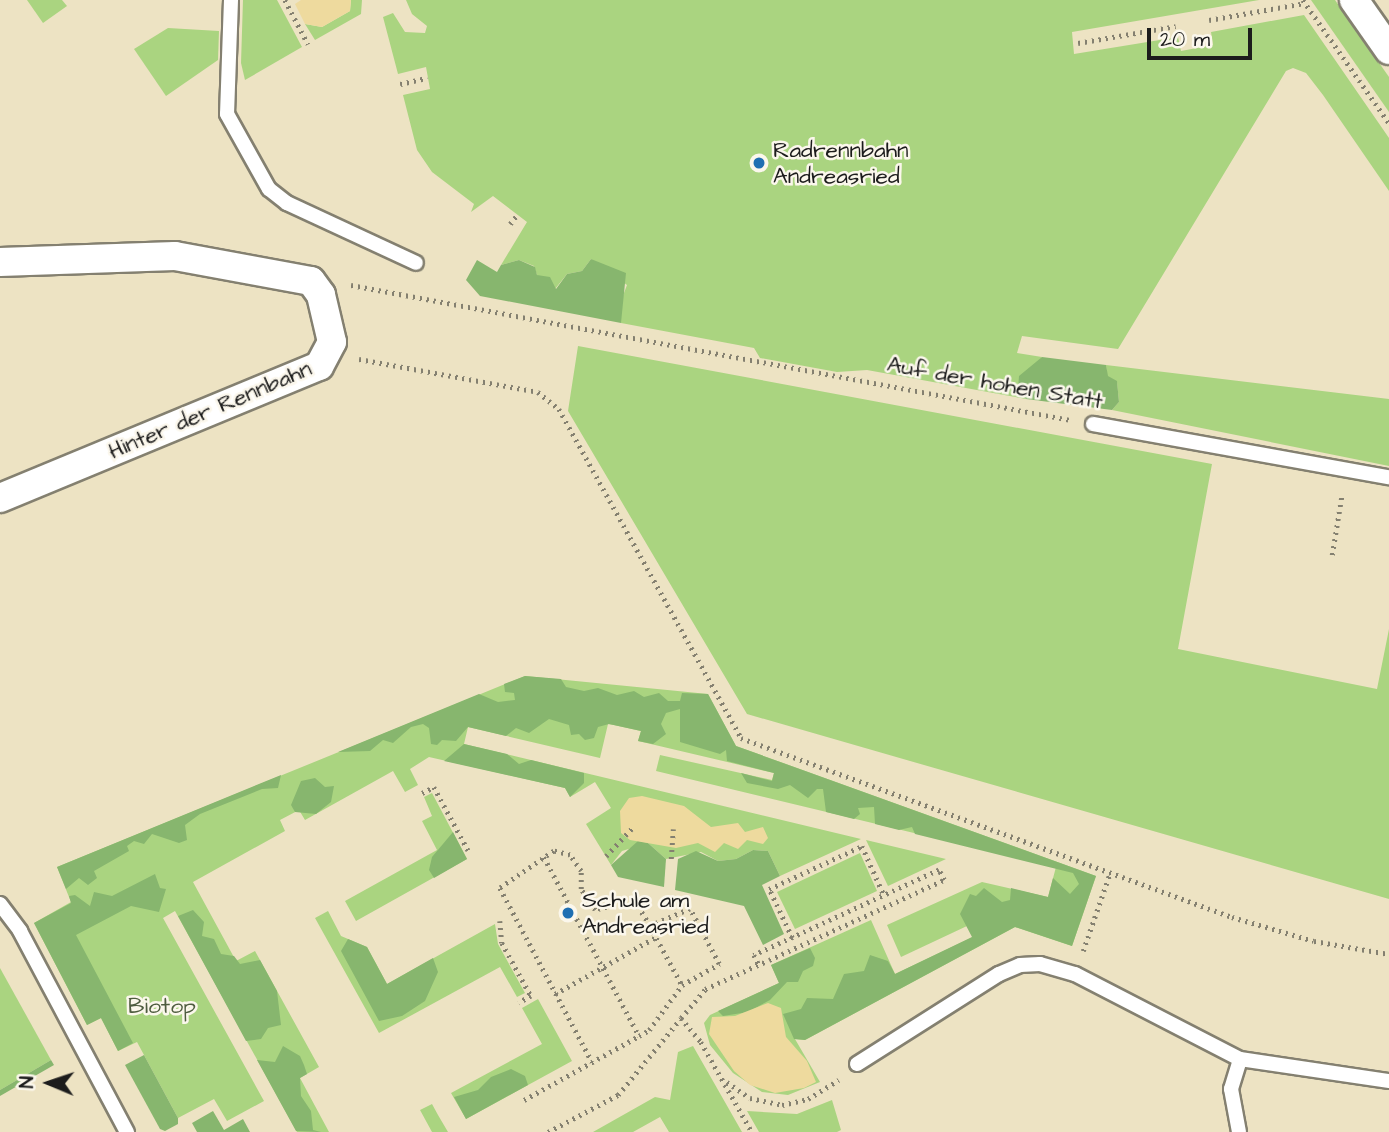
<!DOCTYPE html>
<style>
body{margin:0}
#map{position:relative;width:1389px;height:1132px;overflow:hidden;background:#ede3c3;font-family:"Architects Daughter",sans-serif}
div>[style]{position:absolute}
.green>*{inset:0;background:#aad480}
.forest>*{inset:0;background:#87b66e}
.sand>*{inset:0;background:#eeda9e}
.path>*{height:4.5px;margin-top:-2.25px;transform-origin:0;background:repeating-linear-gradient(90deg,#848070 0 2px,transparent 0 7px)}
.roads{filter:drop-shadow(2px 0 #848070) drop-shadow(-2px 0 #848070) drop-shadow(0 2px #848070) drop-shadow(0 -2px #848070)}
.lane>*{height:14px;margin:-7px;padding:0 7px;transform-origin:7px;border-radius:7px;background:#fff}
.street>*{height:28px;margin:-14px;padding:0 14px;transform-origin:14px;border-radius:14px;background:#fff}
.dots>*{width:19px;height:19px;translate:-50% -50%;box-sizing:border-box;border:4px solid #fbf7ec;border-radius:50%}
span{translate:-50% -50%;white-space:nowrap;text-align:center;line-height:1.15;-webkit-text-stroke:5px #fbf7ec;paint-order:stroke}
.poi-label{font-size:23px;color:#1c1c1c}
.left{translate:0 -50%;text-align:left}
.street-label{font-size:23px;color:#1c1c1c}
.park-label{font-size:23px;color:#4e5c3f}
.north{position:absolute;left:14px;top:1048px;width:70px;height:70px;-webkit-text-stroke:5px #fbf7ec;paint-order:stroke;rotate:272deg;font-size:19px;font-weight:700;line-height:28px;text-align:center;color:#1c1c1c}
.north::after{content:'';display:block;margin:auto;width:24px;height:32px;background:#1c1c1c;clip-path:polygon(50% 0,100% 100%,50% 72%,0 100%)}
.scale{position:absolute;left:1147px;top:28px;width:105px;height:32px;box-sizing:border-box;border:4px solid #1c1c1c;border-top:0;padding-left:9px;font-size:21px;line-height:24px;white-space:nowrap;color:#1c1c1c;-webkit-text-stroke:5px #fbf7ec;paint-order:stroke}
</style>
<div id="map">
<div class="green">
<div style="clip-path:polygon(27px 0,62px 0,67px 6px,43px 23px)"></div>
<div style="clip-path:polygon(243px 0,277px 0,302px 47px,245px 80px,241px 63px)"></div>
<div style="clip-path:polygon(351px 0,362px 0,361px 14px,315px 40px,305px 24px,322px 27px,350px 11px)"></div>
<div style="clip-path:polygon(406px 0,1259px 0,1072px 32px,1074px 54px,1178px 37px,1181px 51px,1213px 45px,1211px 32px,1304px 15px,1389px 138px,1389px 191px,1323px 95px,1306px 73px,1293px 68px,1286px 71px,1118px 349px,1022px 336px,1017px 353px,1042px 357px,1018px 389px,1026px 399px,867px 370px,837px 372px,760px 358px,754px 348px,621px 323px,621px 301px,627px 285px,591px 259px,582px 271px,567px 274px,555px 289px,537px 275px,534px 266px,519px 260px,501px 265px,527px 222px,493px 196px,471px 212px,474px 204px,432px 172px,417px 150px,403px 95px,430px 89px,426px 67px,398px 74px,383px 17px,393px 13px,405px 32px,425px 33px,427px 26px,412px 14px)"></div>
<div style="clip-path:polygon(1311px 0,1335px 0,1389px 77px,1389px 112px)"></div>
<div style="clip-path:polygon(168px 28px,219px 31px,218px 60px,166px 96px,134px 49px)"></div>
<div style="clip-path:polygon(578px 346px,1212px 464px,1178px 649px,1377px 689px,1389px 629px,1389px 899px,747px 714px,568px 411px)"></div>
<div style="clip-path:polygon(1106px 365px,1389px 399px,1389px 466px,1112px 410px,1119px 402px,1117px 382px,1107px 376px)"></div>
<div style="clip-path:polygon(525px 676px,708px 694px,736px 746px,1096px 876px,1072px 946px,1015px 927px,805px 1040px,795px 1039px,820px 1082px,788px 1095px,762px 1092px,733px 1073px,710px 1045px,704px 1023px,710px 1015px,779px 983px,771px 965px,871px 920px,895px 974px,973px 937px,967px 926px,901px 957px,887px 925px,982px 882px,1048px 897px,1056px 867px,656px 771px,660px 755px,772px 780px,774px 773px,638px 741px,641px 731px,614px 725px,608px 724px,600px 758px,468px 727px,464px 744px,861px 839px,780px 876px,768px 851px,753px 850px,736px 859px,718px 861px,701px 852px,666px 859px,648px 843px,622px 851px,611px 865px,586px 824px,611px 808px,595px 782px,570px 797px,565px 788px,429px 757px,410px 769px,418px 785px,405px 792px,393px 771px,305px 820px,299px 810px,280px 820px,285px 831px,193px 882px,236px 961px,255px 951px,319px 1067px,300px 1078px,329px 1132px,297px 1132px,175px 911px,163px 918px,264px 1101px,227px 1121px,214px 1099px,178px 1118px,137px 1042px,118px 1051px,101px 1018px,87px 1025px,34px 923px,71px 902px,57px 867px)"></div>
<div style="clip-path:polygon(432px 793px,467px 859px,356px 921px,345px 901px,437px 850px,422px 821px,432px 816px,424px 797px)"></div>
<div style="clip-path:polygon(866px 840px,946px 859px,888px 886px)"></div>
<div style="clip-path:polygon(860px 853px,877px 891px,795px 929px,777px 892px)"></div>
<div style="clip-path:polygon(328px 911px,341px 936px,367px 947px,387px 984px,495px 924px,498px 944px,525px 993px,517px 997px,500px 967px,379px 1033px,315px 918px)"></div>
<div style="clip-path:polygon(0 968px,51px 1060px,0 1090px)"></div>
<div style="clip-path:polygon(538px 999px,572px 1061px,466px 1119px,451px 1093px,542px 1044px,522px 1008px)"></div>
<div style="clip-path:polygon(693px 1046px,742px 1132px,669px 1132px,660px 1117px,633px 1132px,593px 1132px,655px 1097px,670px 1100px,678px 1052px)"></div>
<div style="clip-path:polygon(832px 1100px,841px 1130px,837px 1132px,759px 1132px,747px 1111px,797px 1114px)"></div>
<div style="clip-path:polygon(432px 1104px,438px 1115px,448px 1132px,432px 1132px,420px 1110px)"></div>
</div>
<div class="forest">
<div style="clip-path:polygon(591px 259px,626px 273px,621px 323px,480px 296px,466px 280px,477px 260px,497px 272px,501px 265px,519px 260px,535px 267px,537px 275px,550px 277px,556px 289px,567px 274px,582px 271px)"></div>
<div style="clip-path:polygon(1042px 357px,1106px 365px,1108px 376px,1117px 381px,1119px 402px,1112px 410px,1026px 399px,1018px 389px,1019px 376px)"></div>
<div style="clip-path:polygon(525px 676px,561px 679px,566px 687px,584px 691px,598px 688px,617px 695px,634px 691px,644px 697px,659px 693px,668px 701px,680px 701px,682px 693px,708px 694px,736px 746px,1096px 876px,1072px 946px,1015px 927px,805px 1040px,794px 1039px,783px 1014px,801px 1009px,807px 998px,833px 999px,844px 974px,864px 971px,870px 955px,888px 961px,895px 974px,972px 937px,960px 914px,970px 894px,976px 896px,984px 888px,1002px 902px,1010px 900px,1011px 888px,1048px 897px,1053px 878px,1070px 894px,1079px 884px,1073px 873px,915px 834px,912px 827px,899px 830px,875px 824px,874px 807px,858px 808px,860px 814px,854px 819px,826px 812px,823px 789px,817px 789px,808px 798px,790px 785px,778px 789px,747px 783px,741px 773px,772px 781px,774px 773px,727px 761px,726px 750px,720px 754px,680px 742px,680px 709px,666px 713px,661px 724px,666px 734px,653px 744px,638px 741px,641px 731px,609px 724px,598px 727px,594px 738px,585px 740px,579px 734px,571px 735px,569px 725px,549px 719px,529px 733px,516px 728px,506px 736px,468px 727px,456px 741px,442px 740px,437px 745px,431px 744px,429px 728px,423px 724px,411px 727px,393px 743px,383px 740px,370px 751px,338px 752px,479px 694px,498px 702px,515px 700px,514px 693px,505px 692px,504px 684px)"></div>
<div style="clip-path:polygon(464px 744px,507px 754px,519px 764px,531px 760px,584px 773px,584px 783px,570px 797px,565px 788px,444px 761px)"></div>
<div style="clip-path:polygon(281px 775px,278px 788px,262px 789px,200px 814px,185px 825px,187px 840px,179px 843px,152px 834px,144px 844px,134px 841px,127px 846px,129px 851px,94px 871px,97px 878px,88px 885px,79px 878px,66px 889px,57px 867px)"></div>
<div style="clip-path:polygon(315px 778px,325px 787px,334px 786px,331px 802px,316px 814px,295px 812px,291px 805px,301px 781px)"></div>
<div style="clip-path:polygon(453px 832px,467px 859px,434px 878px,429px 870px,432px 857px)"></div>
<div style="clip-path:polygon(638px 841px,648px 843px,666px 859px,664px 887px,618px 877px,611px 865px)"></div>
<div style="clip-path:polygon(753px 850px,768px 851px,780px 876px,762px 885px,784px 934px,763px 945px,744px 906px,675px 890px,678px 859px,696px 851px,718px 861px,736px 859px)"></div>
<div style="clip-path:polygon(155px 874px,160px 888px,166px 889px,159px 912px,131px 906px,76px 935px,133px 1043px,118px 1051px,101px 1018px,87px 1025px,34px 923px,71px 903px,69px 896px,75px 895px,90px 906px,94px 892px,112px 896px)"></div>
<div style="clip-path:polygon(193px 910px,204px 922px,202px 936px,214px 939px,221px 954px,234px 956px,240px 964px,260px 960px,277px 991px,281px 1025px,268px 1028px,261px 1039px,246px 1041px,178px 916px)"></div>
<div style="clip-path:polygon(348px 939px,367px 947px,387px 984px,433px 958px,438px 972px,425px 1001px,402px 1016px,379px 1021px,341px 951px)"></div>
<div style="clip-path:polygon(810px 948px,815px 958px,813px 966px,803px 971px,798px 982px,787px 982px,770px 1000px,748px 1012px,723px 1016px,718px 1011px,779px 983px,771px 965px)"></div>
<div style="clip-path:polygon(283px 1046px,300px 1056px,304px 1065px,307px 1074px,300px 1078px,301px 1096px,311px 1111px,313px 1130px,321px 1132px,296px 1131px,257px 1060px,275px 1062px)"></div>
<div style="clip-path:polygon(144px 1055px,178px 1118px,178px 1124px,165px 1131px,160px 1129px,125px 1065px)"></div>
<div style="clip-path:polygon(51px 1060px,54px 1065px,0 1096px,0 1090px)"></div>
<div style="clip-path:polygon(511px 1069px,525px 1076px,528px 1085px,466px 1119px,454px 1097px,478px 1090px,491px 1077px)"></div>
<div style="clip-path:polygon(213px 1111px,224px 1130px,243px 1119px,250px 1132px,197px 1132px,192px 1123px)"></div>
</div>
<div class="sand">
<div style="clip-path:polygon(301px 0,351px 0,350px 11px,322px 27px,305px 24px,295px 4px)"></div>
<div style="clip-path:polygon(642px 796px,684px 806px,711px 827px,738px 823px,745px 832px,763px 827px,768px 838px,763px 844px,747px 840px,738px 849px,724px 843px,715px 852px,698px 843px,676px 848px,630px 840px,621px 833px,620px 811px,629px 798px)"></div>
<div style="clip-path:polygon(768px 1003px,781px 1008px,786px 1037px,807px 1061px,816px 1082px,804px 1088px,775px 1093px,750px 1085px,734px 1071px,709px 1034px,712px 1017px,735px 1016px)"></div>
</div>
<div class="path">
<div style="left:285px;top:0;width:50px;rotate:62.4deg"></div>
<div style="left:1303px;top:0;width:150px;rotate:55deg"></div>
<div style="left:1209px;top:20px;width:97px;rotate:-10deg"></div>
<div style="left:1078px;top:43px;width:99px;rotate:-9.8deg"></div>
<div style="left:400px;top:84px;width:28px;rotate:-13deg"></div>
<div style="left:510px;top:224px;width:11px;rotate:-52deg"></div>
<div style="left:351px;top:285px;width:733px;rotate:10.62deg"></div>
<div style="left:359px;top:359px;width:182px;rotate:10.4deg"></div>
<div style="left:538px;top:392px;width:27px;rotate:39deg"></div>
<div style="left:559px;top:409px;width:376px;rotate:61deg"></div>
<div style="left:741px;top:738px;width:523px;rotate:20.03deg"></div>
<div style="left:1232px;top:917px;width:85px;rotate:16.3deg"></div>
<div style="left:1314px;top:941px;width:76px;rotate:9.8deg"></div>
<div style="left:1332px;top:555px;width:62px;rotate:-80.7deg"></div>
<div style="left:422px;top:793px;width:13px;rotate:-27deg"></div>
<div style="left:434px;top:787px;width:72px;rotate:61.6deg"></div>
<div style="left:606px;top:856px;width:41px;rotate:-47deg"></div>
<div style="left:544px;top:857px;width:203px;rotate:62deg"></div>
<div style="left:671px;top:859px;width:30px;rotate:-86deg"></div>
<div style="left:500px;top:921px;width:22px;rotate:85deg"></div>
<div style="left:502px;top:943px;width:60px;rotate:61.3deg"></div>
<div style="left:531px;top:996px;width:14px;rotate:150deg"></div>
<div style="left:650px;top:926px;width:67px;rotate:61.5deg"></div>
<div style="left:792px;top:938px;width:54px;rotate:-115.1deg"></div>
<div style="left:769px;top:889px;width:102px;rotate:-24.8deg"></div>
<div style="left:862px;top:846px;width:54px;rotate:65.8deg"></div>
<div style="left:1083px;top:951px;width:83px;rotate:-70.9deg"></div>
<div style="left:555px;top:994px;width:116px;rotate:-29.4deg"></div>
<div style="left:681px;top:1018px;width:38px;rotate:-50deg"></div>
<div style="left:705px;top:989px;width:70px;rotate:-24.4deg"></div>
<div style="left:769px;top:960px;width:192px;rotate:-24.6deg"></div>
<div style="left:944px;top:880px;width:11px;rotate:-117deg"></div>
<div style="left:939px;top:870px;width:204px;rotate:155.3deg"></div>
<div style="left:754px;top:955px;width:11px;rotate:63deg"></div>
<div style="left:727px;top:1082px;width:28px;rotate:35deg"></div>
<div style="left:750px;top:1098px;width:33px;rotate:12deg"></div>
<div style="left:782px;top:1105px;width:27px;rotate:-13deg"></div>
<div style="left:808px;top:1099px;width:36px;rotate:-32deg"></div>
<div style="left:524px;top:1100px;width:132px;rotate:-29.1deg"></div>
<div style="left:639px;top:1036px;width:12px;rotate:-31deg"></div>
<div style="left:649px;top:1030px;width:56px;rotate:-53.7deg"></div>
<div style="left:682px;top:985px;width:43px;rotate:-29.6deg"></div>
<div style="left:719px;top:964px;width:62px;rotate:-117.8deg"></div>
<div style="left:690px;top:909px;width:43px;rotate:157deg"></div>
<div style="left:650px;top:926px;width:31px;rotate:-122deg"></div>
<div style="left:634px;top:900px;width:40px;rotate:165.6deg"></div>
<div style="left:595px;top:910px;width:25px;rotate:-124deg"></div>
<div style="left:581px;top:889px;width:18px;rotate:-90deg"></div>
<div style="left:581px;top:871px;width:19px;rotate:-125deg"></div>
<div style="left:570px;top:855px;width:16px;rotate:-166deg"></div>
<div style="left:554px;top:851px;width:65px;rotate:145.6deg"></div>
<div style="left:500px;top:888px;width:197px;rotate:62.1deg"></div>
<div style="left:548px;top:1132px;width:79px;rotate:-27.9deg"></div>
<div style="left:618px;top:1095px;width:99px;rotate:-50.7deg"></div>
<div style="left:681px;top:1018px;width:31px;rotate:50deg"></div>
<div style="left:701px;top:1042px;width:103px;rotate:60.5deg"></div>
</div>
<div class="roads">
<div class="lane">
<div style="left:231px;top:0;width:114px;rotate:92deg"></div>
<div style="left:227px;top:114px;width:86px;rotate:60.8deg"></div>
<div style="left:269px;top:189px;width:23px;rotate:38deg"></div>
<div style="left:287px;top:203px;width:142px;rotate:24.9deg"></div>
<div style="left:1093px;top:424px;width:301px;rotate:10.2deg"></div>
<div style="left:0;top:904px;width:34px;rotate:53deg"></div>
<div style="left:20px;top:931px;width:228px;rotate:62deg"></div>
<div style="left:857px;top:1064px;width:168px;rotate:-32.4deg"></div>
<div style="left:999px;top:974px;width:23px;rotate:-23deg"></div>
<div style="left:1020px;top:965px;width:20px;rotate:-3deg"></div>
<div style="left:1040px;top:964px;width:36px;rotate:16deg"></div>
<div style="left:1075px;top:974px;width:186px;rotate:27.3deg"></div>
<div style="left:1240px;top:1059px;width:151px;rotate:8.4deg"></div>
<div style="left:1239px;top:1132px;width:44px;rotate:-100.5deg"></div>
<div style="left:1231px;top:1089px;width:31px;rotate:-73deg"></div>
</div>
<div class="street">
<div style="left:1354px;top:0;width:61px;rotate:55deg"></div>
<div style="left:0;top:262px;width:175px;rotate:-2deg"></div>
<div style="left:175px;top:256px;width:138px;rotate:10.4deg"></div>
<div style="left:311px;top:281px;width:17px;rotate:54deg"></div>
<div style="left:321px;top:295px;width:48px;rotate:76.8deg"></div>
<div style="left:332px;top:342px;width:27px;rotate:118deg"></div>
<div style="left:319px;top:366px;width:345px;rotate:157.5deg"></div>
</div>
</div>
<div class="dots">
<div style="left:759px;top:163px;background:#1f6fb2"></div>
<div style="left:568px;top:913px;background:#1f6fb2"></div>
</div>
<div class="poi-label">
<span class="left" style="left:773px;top:163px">Radrennbahn<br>Andreasried</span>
<span class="left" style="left:582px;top:913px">Schule am<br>Andreasried</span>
</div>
<div class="street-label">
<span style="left:995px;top:383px;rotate:10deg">Auf der hohen Statt</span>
<span style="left:210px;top:410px;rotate:-23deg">Hinter der Rennbahn</span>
</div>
<div class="park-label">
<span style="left:162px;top:1006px">Biotop</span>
</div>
<div class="north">N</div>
<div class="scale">20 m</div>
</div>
